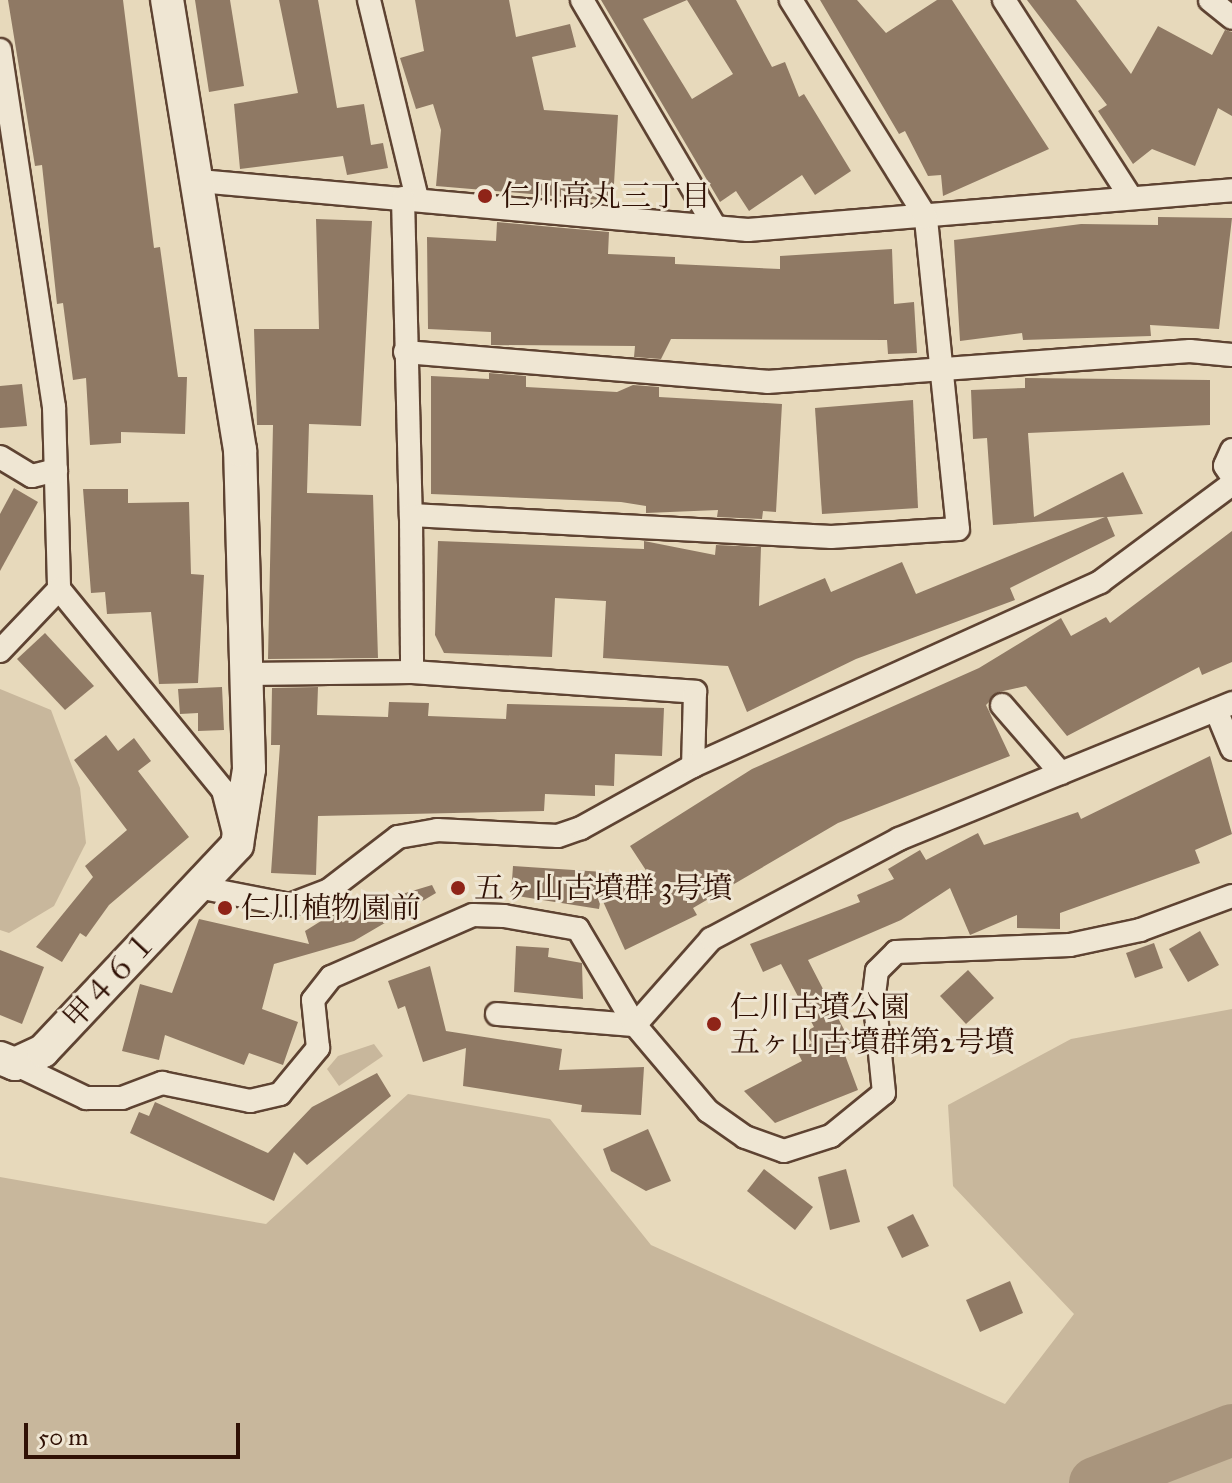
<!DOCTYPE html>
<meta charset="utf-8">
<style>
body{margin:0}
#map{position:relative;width:1232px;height:1483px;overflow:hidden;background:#e7d9bb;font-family:"IM FELL Great Primer","Noto Serif JP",serif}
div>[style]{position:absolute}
.green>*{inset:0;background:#c8b79c}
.river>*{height:52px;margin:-26px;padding:0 26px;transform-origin:26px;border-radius:26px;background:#a9957d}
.building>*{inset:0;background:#8f7964}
.roads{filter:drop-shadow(2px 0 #5e4332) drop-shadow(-2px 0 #5e4332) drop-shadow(0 2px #5e4332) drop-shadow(0 -2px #5e4332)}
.street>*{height:22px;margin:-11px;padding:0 11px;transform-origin:11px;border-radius:11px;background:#efe6d3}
.secondary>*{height:32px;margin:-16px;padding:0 16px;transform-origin:16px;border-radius:16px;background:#efe6d3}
.dots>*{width:22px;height:22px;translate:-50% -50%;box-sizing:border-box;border:4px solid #efe6d3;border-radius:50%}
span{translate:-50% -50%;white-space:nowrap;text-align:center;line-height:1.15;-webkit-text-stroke:6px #efe6d3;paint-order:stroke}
.poi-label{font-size:30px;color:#301105}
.left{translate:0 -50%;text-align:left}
.street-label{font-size:30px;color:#301105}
.scale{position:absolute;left:24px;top:1423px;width:216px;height:36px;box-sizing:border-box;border:4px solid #301105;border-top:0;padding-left:10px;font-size:24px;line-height:28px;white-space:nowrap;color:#301105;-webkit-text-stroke:6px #efe6d3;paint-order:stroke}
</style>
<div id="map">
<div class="green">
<div style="clip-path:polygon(0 689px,51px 710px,80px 788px,86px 843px,54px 906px,9px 933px,0 930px)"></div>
<div style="clip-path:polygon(1232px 1009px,1232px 1483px,0 1483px,0 1177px,266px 1224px,408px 1094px,550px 1119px,651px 1245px,1005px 1404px,1074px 1314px,953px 1186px,948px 1105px,1071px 1039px)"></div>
<div style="clip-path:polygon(374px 1044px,383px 1056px,339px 1086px,327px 1069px,338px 1056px)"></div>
</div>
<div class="river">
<div style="left:1095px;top:1483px;width:147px;rotate:-21.1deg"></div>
</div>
<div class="building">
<div style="clip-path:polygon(8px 0,123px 0,154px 248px,160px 247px,178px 377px,187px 377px,185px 434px,121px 432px,121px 443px,90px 445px,86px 378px,73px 380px,63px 303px,57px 304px,42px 165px,35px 166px)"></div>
<div style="clip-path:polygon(195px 0,230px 0,244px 86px,209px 92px)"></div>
<div style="clip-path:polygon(279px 0,318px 0,337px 108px,364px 104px,371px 145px,383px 143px,388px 168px,347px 175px,343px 156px,240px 169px,234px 104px,298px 93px)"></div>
<div style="clip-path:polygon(415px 0,509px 0,516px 37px,570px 24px,576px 47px,532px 57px,544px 110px,618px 115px,613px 201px,436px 186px,441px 130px,433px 104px,416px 109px,400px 58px,424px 51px)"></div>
<div style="clip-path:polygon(evenodd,601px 0,736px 0,772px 67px,785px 62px,799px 97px,804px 94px,851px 171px,815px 195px,802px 175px,749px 211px,736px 191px,720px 202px,601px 0,687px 0,733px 74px,692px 99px,643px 19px,687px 0)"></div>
<div style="clip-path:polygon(820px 0,857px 0,886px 33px,937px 0,952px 0,1049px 149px,943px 196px,941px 175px,928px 176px,905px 131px,899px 134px)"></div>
<div style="clip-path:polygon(1027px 0,1076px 0,1131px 74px,1158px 26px,1212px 55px,1225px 30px,1232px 32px,1232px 116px,1218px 108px,1195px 166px,1152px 149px,1133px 164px,1098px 111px,1107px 105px)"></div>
<div style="clip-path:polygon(1158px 217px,1232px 218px,1219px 329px,1150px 325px,1151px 336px,1023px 340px,1022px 333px,960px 341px,954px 240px,1081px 224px,1158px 225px)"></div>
<div style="clip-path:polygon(316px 219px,372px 221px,361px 426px,309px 424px,307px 493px,373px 495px,378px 658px,268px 659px,273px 425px,257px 425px,254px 329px,319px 329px)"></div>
<div style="clip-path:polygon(497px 222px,609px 232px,608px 254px,675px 257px,675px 264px,780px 269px,780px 256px,892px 249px,894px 304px,914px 302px,917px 353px,888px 354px,887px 340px,671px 339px,661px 359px,634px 357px,635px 346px,491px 345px,491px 332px,428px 329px,427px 237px,496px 241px)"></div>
<div style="clip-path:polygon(489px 373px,526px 376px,526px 387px,617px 392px,633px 385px,659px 387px,659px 397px,782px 404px,776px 512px,763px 511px,762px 519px,717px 517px,718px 510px,646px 513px,646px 506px,621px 502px,431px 494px,431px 376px,489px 379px)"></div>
<div style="clip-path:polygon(1025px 378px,1210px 380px,1210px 425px,1028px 433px,1034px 517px,1123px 472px,1143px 514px,1107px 517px,1115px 536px,1010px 588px,1015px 600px,856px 659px,747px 712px,728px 666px,603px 658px,606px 601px,555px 598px,552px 657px,444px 653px,435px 635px,438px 541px,644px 549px,644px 541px,715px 555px,716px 545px,761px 547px,759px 606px,825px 578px,831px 592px,902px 562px,916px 594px,1105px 517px,993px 525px,987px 438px,973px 439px,971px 390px,1025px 388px)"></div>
<div style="clip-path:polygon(22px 384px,27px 426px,0 428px,0 386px)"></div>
<div style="clip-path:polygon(913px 400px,918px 508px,822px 514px,815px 408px)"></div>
<div style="clip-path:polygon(14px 488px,38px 502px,0 571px,0 514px)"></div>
<div style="clip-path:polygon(83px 489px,128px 489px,128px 503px,189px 502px,191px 574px,204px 575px,198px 683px,159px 684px,151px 612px,107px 614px,105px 592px,91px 593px)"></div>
<div style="clip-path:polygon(1232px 531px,1232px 662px,1202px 675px,1199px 667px,1067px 736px,1026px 686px,999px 692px,986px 705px,1010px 756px,838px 823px,693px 908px,697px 915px,625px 950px,601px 897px,599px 909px,511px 895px,513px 866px,649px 875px,630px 846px,752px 769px,979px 668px,1061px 618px,1071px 636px,1106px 617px,1110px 623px)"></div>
<div style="clip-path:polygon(45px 633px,94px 686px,65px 710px,17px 659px)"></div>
<div style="clip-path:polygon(222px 687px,224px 730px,198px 731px,198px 713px,180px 714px,178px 689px)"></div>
<div style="clip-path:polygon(318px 687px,317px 715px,388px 717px,389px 702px,429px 703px,428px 716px,506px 719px,507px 704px,664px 708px,662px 756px,615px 754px,614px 786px,595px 785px,595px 796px,545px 794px,544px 811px,318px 816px,316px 875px,271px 873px,280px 745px,271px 745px,272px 688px)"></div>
<div style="clip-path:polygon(106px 735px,118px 751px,134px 738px,151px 761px,138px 771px,189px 837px,109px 905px,86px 937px,80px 933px,62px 962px,36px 947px,93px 877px,85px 866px,127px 830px,74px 760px)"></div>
<div style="clip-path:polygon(1210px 756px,1232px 834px,1195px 850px,1200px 863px,1060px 913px,1060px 929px,1017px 928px,1017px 915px,970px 935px,950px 888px,901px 920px,808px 960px,851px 1043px,842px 1047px,858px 1090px,775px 1123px,744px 1091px,802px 1061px,797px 1051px,812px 1043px,805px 1032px,814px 1027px,781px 964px,763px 972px,750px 944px,860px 902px,857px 895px,894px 879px,888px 869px,920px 850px,926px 860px,978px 833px,984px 845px,1078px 812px,1081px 819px)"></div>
<div style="clip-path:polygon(432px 885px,436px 893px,354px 941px,274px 964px,262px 1009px,298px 1022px,283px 1065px,249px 1053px,244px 1065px,165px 1035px,159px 1060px,122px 1051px,140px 984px,172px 993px,199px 919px,309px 944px,305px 931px,329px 916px)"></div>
<div style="clip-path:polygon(1200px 931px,1219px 965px,1188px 982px,1169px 949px)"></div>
<div style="clip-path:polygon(1154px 943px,1163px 968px,1135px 978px,1126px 953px)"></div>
<div style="clip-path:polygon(516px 946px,549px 948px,548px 957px,582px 963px,583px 999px,514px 992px)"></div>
<div style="clip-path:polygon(0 950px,44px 967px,22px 1024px,0 1015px)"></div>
<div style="clip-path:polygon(430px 966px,446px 1031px,562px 1049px,559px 1070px,644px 1067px,641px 1115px,581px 1112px,582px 1105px,463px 1086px,466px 1048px,423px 1062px,405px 1006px,398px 1009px,388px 981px)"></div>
<div style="clip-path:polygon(968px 970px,994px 998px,966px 1024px,940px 996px)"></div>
<div style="clip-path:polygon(377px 1073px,391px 1096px,307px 1165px,294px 1152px,274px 1201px,130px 1133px,139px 1112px,149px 1116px,155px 1102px,268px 1153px,312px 1107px)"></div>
<div style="clip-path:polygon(648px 1129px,671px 1181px,646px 1191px,611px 1171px,603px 1149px)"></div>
<div style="clip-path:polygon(764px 1169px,813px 1207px,795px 1230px,747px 1191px)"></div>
<div style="clip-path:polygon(846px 1169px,860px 1222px,830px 1230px,818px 1177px)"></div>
<div style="clip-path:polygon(913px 1214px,929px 1246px,902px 1258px,887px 1227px)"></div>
<div style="clip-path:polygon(1010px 1281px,1023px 1313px,980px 1332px,966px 1300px)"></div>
</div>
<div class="roads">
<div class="street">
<div style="left:369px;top:0;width:205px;rotate:76.4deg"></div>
<div style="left:582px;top:0;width:263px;rotate:59.6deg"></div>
<div style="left:1004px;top:0;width:229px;rotate:57.3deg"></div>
<div style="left:1210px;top:0;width:28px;rotate:39deg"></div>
<div style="left:0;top:50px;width:361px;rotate:81.4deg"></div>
<div style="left:54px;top:407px;width:182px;rotate:88.4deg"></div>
<div style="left:59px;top:589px;width:259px;rotate:50.8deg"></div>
<div style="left:223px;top:790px;width:44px;rotate:75.7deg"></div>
<div style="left:199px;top:181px;width:551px;rotate:5.1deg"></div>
<div style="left:748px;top:230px;width:486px;rotate:-4.7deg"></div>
<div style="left:403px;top:198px;width:317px;rotate:88.6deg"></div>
<div style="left:411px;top:515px;width:421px;rotate:3deg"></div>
<div style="left:831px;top:537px;width:127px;rotate:-3.6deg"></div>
<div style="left:958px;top:529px;width:314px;rotate:-95.9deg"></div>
<div style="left:926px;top:217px;width:256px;rotate:-121.9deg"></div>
<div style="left:405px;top:352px;width:363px;rotate:4.7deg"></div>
<div style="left:767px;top:382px;width:424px;rotate:-4.2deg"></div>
<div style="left:1190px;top:351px;width:42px;rotate:5.4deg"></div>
<div style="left:1232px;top:450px;width:17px;rotate:114deg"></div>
<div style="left:1225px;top:466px;width:12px;rotate:55deg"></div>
<div style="left:0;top:457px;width:37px;rotate:31deg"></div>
<div style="left:32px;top:476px;width:25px;rotate:-14deg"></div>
<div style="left:411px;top:515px;width:157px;rotate:89.6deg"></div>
<div style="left:0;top:651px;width:86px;rotate:-46.4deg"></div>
<div style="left:247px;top:674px;width:165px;rotate:-0.7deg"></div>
<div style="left:412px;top:672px;width:284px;rotate:4deg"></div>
<div style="left:695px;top:692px;width:74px;rotate:91.5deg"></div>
<div style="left:1002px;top:705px;width:90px;rotate:49.1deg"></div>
<div style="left:1216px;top:710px;width:42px;rotate:67.7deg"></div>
<div style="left:198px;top:887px;width:94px;rotate:11.1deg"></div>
<div style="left:290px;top:905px;width:42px;rotate:-21deg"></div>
<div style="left:329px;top:890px;width:87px;rotate:-37.5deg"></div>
<div style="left:398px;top:837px;width:40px;rotate:-10deg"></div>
<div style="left:437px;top:830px;width:121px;rotate:2.8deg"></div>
<div style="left:558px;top:836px;width:24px;rotate:-19deg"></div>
<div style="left:581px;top:828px;width:128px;rotate:-29deg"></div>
<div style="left:693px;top:766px;width:447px;rotate:-24.3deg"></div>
<div style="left:1100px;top:582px;width:164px;rotate:-36.6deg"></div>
<div style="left:497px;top:1014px;width:138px;rotate:4.6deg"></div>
<div style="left:635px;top:1025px;width:115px;rotate:-48.5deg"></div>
<div style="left:711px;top:939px;width:213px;rotate:-28deg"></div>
<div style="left:899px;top:839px;width:360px;rotate:-22.2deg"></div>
<div style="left:15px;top:1064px;width:79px;rotate:25.6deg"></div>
<div style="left:86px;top:1098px;width:36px"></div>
<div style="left:122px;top:1098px;width:43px;rotate:-20.6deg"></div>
<div style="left:162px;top:1083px;width:90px;rotate:11.6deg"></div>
<div style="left:250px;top:1101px;width:31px;rotate:-13deg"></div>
<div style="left:280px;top:1094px;width:60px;rotate:-50.4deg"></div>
<div style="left:318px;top:1048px;width:48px;rotate:-95.9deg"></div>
<div style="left:313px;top:1000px;width:29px;rotate:-52deg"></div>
<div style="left:331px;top:977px;width:155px;rotate:-23.6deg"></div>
<div style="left:473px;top:915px;width:31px;rotate:2deg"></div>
<div style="left:504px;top:916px;width:75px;rotate:10deg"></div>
<div style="left:578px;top:929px;width:112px;rotate:59.3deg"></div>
<div style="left:635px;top:1025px;width:113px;rotate:49.7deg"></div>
<div style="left:708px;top:1111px;width:45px;rotate:35.1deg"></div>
<div style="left:745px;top:1137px;width:41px;rotate:19.7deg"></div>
<div style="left:784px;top:1151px;width:49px;rotate:-17.7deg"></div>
<div style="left:831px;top:1136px;width:68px;rotate:-39.1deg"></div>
<div style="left:884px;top:1093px;width:99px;rotate:-95.8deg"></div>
<div style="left:874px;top:995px;width:24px;rotate:-83deg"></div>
<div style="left:877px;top:971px;width:27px;rotate:-45deg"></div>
<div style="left:896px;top:952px;width:174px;rotate:-2.3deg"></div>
<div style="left:1070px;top:945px;width:72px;rotate:-12.1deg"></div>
<div style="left:1140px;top:930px;width:98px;rotate:-20.3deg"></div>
</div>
<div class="secondary">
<div style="left:0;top:1058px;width:16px;rotate:22deg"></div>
<div style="left:15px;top:1064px;width:31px;rotate:-25deg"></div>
<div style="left:43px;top:1051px;width:283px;rotate:-46.7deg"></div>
<div style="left:237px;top:845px;width:77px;rotate:-81deg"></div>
<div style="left:249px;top:769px;width:319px;rotate:-91.6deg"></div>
<div style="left:240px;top:450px;width:456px;rotate:-99.2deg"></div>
</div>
</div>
<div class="dots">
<div style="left:485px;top:196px;background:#8f2418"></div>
<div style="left:458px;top:888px;background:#8f2418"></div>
<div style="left:225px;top:908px;background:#8f2418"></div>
<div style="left:714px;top:1024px;background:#8f2418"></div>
</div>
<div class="poi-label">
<span class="left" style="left:501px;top:196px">仁川高丸三丁目</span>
<span class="left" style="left:474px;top:888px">五ヶ山古墳群 3号墳</span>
<span class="left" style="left:241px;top:908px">仁川植物園前</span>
<span class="left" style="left:730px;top:1024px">仁川古墳公園<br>五ヶ山古墳群第2号墳</span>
</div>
<div class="street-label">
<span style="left:110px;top:980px;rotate:-47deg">甲４６１</span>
</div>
<div class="scale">50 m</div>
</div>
